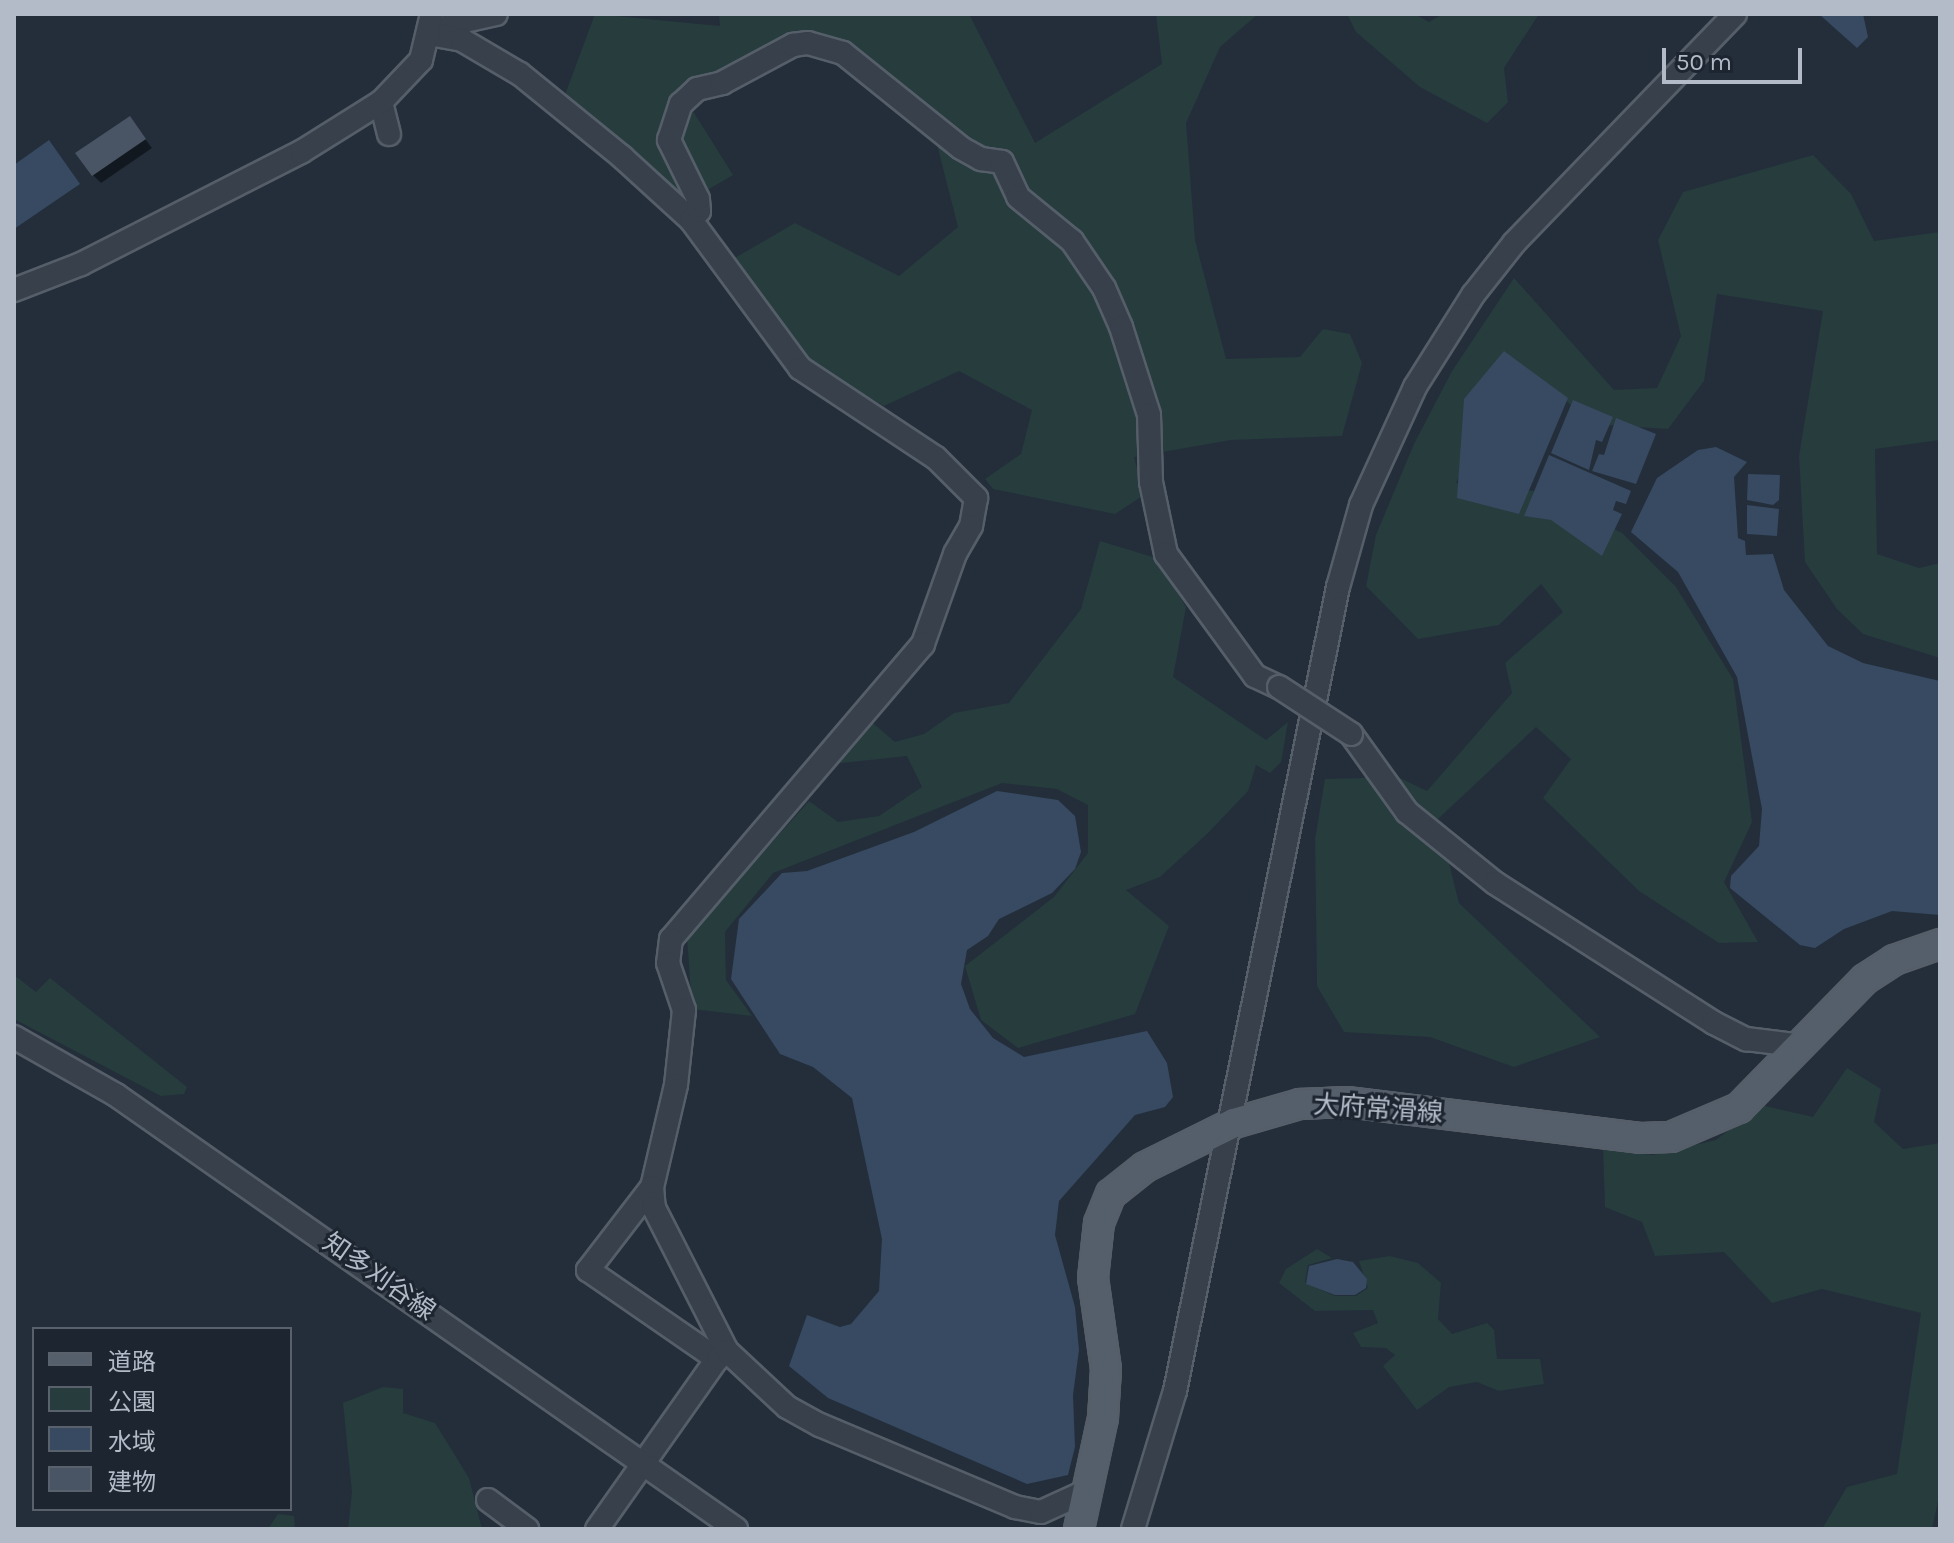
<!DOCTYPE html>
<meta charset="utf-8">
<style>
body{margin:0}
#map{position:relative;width:1954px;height:1543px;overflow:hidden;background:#232e3a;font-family:Karla,"Noto Sans JP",sans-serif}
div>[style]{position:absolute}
.green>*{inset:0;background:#263c3d}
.water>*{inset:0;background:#374a61}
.shadow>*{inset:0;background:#0007}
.building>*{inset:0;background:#495564}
.roads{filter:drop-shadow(2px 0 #555e69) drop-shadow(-2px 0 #555e69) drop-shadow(0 2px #555e69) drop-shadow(0 -2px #555e69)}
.minor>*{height:22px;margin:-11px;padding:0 11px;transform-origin:11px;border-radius:11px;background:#37404b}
.major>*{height:28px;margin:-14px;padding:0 14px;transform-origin:14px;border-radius:14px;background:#555f6b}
.bridges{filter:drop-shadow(2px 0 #555e69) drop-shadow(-2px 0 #555e69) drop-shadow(0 2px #555e69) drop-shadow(0 -2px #555e69)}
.minor-bridge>*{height:22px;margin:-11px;padding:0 11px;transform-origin:11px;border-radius:11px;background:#37404b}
span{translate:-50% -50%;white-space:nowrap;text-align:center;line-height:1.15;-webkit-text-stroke:6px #1c2530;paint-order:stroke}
.street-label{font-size:26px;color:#b2bbc7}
.frame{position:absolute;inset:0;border:16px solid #b2bbc7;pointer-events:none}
.legend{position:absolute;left:32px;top:1327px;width:260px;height:184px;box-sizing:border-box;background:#1c2530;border:2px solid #58616c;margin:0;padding:10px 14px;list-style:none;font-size:24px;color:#b2bbc7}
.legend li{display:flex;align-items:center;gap:16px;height:40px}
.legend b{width:40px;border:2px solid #58616c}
.scale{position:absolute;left:1662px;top:48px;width:140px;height:36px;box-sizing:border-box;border:4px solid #b2bbc7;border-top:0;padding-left:10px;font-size:24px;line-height:28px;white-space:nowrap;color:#b2bbc7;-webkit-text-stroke:6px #1c2530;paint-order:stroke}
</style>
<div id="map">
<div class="green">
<div style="clip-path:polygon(595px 14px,720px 26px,719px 14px,969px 14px,1035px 143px,1162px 64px,1156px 14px,1258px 14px,1220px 47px,1186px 123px,1195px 240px,1226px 359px,1300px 357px,1323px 329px,1350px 334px,1362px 363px,1342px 436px,1231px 440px,1134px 457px,1144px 495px,1115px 514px,993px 489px,985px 479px,1021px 454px,1032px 410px,959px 371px,884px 406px,814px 366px,733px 259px,795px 223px,899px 276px,958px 227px,929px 113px,834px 40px,681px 92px,733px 175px,687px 202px,565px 95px)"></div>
<div style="clip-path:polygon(1347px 14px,1414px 14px,1429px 22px,1443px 14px,1539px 14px,1504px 68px,1508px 102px,1487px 123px,1420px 87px,1356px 32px)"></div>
<div style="clip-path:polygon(1813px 155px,1851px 194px,1874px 241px,1940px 232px,1940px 440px,1875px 449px,1877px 554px,1919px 568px,1940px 563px,1940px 658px,1863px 634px,1837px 609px,1805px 562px,1799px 456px,1823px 311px,1717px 294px,1704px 381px,1668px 429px,1590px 424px,1549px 384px,1503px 380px,1456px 483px,1535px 491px,1622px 533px,1676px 587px,1733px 679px,1752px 822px,1724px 882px,1758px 942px,1719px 943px,1639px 891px,1543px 798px,1571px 759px,1536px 727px,1438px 819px,1459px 903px,1600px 1037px,1514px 1067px,1430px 1037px,1344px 1032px,1317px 986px,1315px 839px,1325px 779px,1398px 777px,1427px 791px,1512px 693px,1505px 663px,1563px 612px,1541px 584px,1499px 625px,1418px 639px,1366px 586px,1376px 535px,1414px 444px,1452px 371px,1514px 278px,1614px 390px,1657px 388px,1681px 336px,1658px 240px,1683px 192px)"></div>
<div style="clip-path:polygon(1100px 541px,1156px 558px,1186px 607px,1173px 677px,1266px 740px,1288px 722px,1281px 762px,1270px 773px,1256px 765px,1248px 791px,1208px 833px,1160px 877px,1126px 890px,1169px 926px,1135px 1014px,1018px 1048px,981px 1020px,965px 966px,1054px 897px,1088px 853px,1088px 805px,1057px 789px,1002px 783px,773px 873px,725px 932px,726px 980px,752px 1016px,692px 1009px,687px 937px,809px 801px,838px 822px,879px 816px,922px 787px,907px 756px,832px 764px,868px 719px,895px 742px,924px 734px,954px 713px,1009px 703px,1081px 609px)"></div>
<div style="clip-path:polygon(14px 975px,36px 992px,50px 978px,187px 1087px,184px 1094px,161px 1096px,14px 1019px)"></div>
<div style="clip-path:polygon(1847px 1068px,1881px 1089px,1874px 1122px,1903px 1149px,1940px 1143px,1940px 1492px,1932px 1529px,1822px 1529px,1847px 1487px,1897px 1474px,1921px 1313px,1822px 1289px,1772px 1303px,1724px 1252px,1655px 1256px,1642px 1222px,1605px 1207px,1603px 1149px,1653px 1155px,1716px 1140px,1761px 1105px,1813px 1117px)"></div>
<div style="clip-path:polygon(1317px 1249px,1332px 1258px,1308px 1265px,1305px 1283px,1335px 1296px,1356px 1296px,1368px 1288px,1359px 1261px,1390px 1256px,1418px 1263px,1441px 1283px,1438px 1319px,1452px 1334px,1487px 1323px,1494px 1330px,1497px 1359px,1540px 1359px,1544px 1384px,1499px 1391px,1477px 1382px,1449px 1387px,1417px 1410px,1383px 1366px,1395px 1355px,1386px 1348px,1361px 1347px,1353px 1333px,1378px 1323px,1373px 1310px,1315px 1311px,1279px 1283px,1286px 1269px)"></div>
<div style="clip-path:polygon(383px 1387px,403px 1389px,403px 1413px,435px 1423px,469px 1478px,482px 1529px,348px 1529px,352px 1492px,343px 1403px)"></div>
<div style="clip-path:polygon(278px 1514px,294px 1516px,295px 1529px,268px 1529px)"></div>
</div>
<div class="water">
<div style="clip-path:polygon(1863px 14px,1868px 37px,1857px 48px,1820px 15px)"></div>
<div style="clip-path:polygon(49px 140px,80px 184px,14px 229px,14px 165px)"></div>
<div style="clip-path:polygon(1504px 351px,1568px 398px,1519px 514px,1457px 498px,1464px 399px)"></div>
<div style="clip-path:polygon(1573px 400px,1613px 417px,1602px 442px,1596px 440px,1589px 470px,1551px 453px)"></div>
<div style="clip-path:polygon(1616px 418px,1656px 434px,1636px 484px,1592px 471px,1599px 454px,1604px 455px)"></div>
<div style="clip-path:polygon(1716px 447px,1747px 462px,1734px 477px,1738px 538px,1745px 541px,1746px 555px,1773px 554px,1784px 590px,1828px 646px,1863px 663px,1940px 681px,1940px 915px,1892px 911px,1844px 929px,1815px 948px,1800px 945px,1730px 888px,1731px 876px,1759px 846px,1762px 809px,1737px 677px,1678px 572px,1631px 532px,1657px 478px,1698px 450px)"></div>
<div style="clip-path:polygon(1549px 455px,1631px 491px,1626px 504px,1616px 501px,1613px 510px,1622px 514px,1602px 556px,1551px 520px,1524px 516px)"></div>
<div style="clip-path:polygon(1748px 474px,1780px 475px,1779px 500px,1773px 505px,1747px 500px)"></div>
<div style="clip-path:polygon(1747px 505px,1779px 509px,1777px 536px,1747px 534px)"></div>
<div style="clip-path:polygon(997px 791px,1058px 800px,1075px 816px,1081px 852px,1075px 869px,1052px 893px,999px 919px,988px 936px,967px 950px,961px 984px,970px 1009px,993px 1038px,1024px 1057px,1147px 1031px,1167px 1063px,1173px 1097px,1165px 1107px,1135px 1115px,1059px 1201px,1055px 1235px,1075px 1307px,1079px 1350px,1073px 1395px,1075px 1447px,1068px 1475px,1027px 1484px,828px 1398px,789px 1366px,807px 1315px,840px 1327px,851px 1324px,879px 1291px,882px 1239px,852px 1098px,813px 1067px,780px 1054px,731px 979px,739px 919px,782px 873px,807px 871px,914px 832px)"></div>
<div style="clip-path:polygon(1337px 1259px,1353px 1262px,1367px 1279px,1366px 1288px,1355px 1295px,1335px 1295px,1306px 1284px,1309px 1266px)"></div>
</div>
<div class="shadow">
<div style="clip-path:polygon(129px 118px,152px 148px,101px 183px,93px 175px)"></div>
</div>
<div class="building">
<div style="clip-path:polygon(130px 116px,146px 139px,92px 176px,75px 153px)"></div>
</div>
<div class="roads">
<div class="minor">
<div style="left:451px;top:24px;width:46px;rotate:-12.5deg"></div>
<div style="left:429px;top:34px;width:34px;rotate:10deg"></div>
<div style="left:462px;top:40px;width:67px;rotate:30.4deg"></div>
<div style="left:520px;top:74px;width:132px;rotate:39.1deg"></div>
<div style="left:622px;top:157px;width:93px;rotate:42.4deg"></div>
<div style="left:691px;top:220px;width:184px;rotate:53.6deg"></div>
<div style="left:800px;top:368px;width:163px;rotate:33.5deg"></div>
<div style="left:936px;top:458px;width:57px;rotate:45deg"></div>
<div style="left:976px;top:498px;width:28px;rotate:100deg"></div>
<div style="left:971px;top:526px;width:32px;rotate:120deg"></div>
<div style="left:955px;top:554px;width:96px;rotate:109.6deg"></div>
<div style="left:923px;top:644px;width:388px;rotate:130.5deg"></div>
<div style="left:671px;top:939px;width:24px;rotate:97deg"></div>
<div style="left:668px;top:963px;width:50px;rotate:71.2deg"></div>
<div style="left:684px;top:1010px;width:75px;rotate:96.1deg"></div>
<div style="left:676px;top:1085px;width:105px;rotate:103.2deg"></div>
<div style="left:652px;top:1187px;width:105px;rotate:127.6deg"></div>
<div style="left:588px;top:1270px;width:157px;rotate:34.6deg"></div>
<div style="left:717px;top:1359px;width:208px;rotate:125.2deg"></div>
<div style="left:381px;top:102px;width:33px;rotate:76deg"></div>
<div style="left:691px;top:220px;width:12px;rotate:-48deg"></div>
<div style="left:699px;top:211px;width:12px;rotate:-95deg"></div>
<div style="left:698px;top:199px;width:66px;rotate:-116.2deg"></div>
<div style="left:669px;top:140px;width:38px;rotate:-72deg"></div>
<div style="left:681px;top:104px;width:22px;rotate:-43deg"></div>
<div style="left:697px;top:89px;width:26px;rotate:-13deg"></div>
<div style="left:722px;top:83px;width:81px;rotate:-28.2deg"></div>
<div style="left:793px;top:45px;width:15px;rotate:-8deg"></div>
<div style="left:808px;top:43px;width:36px;rotate:16deg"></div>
<div style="left:843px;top:53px;width:151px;rotate:38.8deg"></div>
<div style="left:961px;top:148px;width:23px;rotate:29deg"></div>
<div style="left:981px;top:159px;width:21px;rotate:8deg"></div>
<div style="left:1002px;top:162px;width:38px;rotate:65deg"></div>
<div style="left:1018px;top:197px;width:70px;rotate:39.2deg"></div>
<div style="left:1072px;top:241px;width:57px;rotate:55.8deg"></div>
<div style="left:1104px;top:288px;width:43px;rotate:66.4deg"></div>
<div style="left:1121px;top:327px;width:92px;rotate:72.3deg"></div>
<div style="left:1149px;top:415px;width:67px;rotate:88.3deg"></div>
<div style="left:1151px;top:482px;width:74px;rotate:78.2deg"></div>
<div style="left:1166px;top:554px;width:151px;rotate:53.9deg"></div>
<div style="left:1255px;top:676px;width:26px;rotate:25deg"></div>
<div style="left:14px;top:290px;width:72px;rotate:-21.2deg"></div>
<div style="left:81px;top:264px;width:247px;rotate:-27deg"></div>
<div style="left:301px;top:152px;width:94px;rotate:-32deg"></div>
<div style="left:381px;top:102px;width:58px;rotate:-46.4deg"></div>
<div style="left:421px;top:60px;width:47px;rotate:-76.6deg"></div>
<div style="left:1351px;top:734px;width:96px;rotate:54.3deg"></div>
<div style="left:1407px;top:812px;width:113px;rotate:38.9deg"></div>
<div style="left:1495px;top:883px;width:260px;rotate:32.6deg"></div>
<div style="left:1714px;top:1023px;width:36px;rotate:27deg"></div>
<div style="left:1746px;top:1039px;width:57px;rotate:7deg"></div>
<div style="left:14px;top:1037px;width:117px;rotate:29.6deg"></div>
<div style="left:116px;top:1095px;width:757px;rotate:34.99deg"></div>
<div style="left:652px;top:1187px;width:21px;rotate:85deg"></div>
<div style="left:654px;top:1208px;width:161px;rotate:63deg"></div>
<div style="left:727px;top:1351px;width:11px;rotate:142deg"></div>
<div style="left:727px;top:1351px;width:82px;rotate:43deg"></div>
<div style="left:787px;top:1407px;width:38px;rotate:29deg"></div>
<div style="left:820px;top:1425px;width:212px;rotate:22.8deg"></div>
<div style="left:1015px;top:1507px;width:26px;rotate:11deg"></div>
<div style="left:1041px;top:1512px;width:53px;rotate:-24.6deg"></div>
<div style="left:488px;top:1500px;width:49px;rotate:36.6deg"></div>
<div style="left:1133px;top:1529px;width:144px;rotate:-73.1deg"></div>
<div style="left:1175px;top:1391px;width:820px;rotate:-78.54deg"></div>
<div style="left:1338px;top:587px;width:85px;rotate:-74.3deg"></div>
<div style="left:1361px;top:505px;width:130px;rotate:-65.4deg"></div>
<div style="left:1415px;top:387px;width:109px;rotate:-57.8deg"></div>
<div style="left:1473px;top:295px;width:66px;rotate:-51.7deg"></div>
<div style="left:1514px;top:243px;width:318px;rotate:-46deg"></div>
</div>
<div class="major">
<div style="left:1079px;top:1529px;width:114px;rotate:-77.8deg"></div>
<div style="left:1103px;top:1418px;width:49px;rotate:-86.5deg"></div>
<div style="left:1106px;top:1369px;width:92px;rotate:-98.1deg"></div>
<div style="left:1093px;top:1278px;width:55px;rotate:-83.8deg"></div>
<div style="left:1099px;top:1223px;width:31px;rotate:-68deg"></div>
<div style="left:1111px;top:1194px;width:43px;rotate:-38.5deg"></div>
<div style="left:1145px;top:1167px;width:99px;rotate:-26.3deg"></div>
<div style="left:1234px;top:1123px;width:69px;rotate:-16.1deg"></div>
<div style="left:1300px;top:1104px;width:47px;rotate:-2.4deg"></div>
<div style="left:1347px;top:1102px;width:295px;rotate:7deg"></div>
<div style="left:1640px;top:1138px;width:31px;rotate:-2deg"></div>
<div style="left:1671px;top:1137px;width:74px;rotate:-23.1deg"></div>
<div style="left:1739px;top:1108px;width:180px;rotate:-45.7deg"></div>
<div style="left:1865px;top:979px;width:35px;rotate:-33deg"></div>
<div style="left:1894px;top:960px;width:49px;rotate:-19.2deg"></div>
</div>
</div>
<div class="bridges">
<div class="minor-bridge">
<div style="left:1279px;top:687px;width:86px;rotate:33.1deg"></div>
</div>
</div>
<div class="street-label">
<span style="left:1378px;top:1109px;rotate:4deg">大府常滑線</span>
<span style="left:379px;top:1277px;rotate:35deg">知多刈谷線</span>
</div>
<div class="frame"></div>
<ul class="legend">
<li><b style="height:10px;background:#555f6b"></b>道路</li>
<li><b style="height:22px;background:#263c3d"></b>公園</li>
<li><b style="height:22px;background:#374a61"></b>水域</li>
<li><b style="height:22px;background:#495564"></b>建物</li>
</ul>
<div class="scale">50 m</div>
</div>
